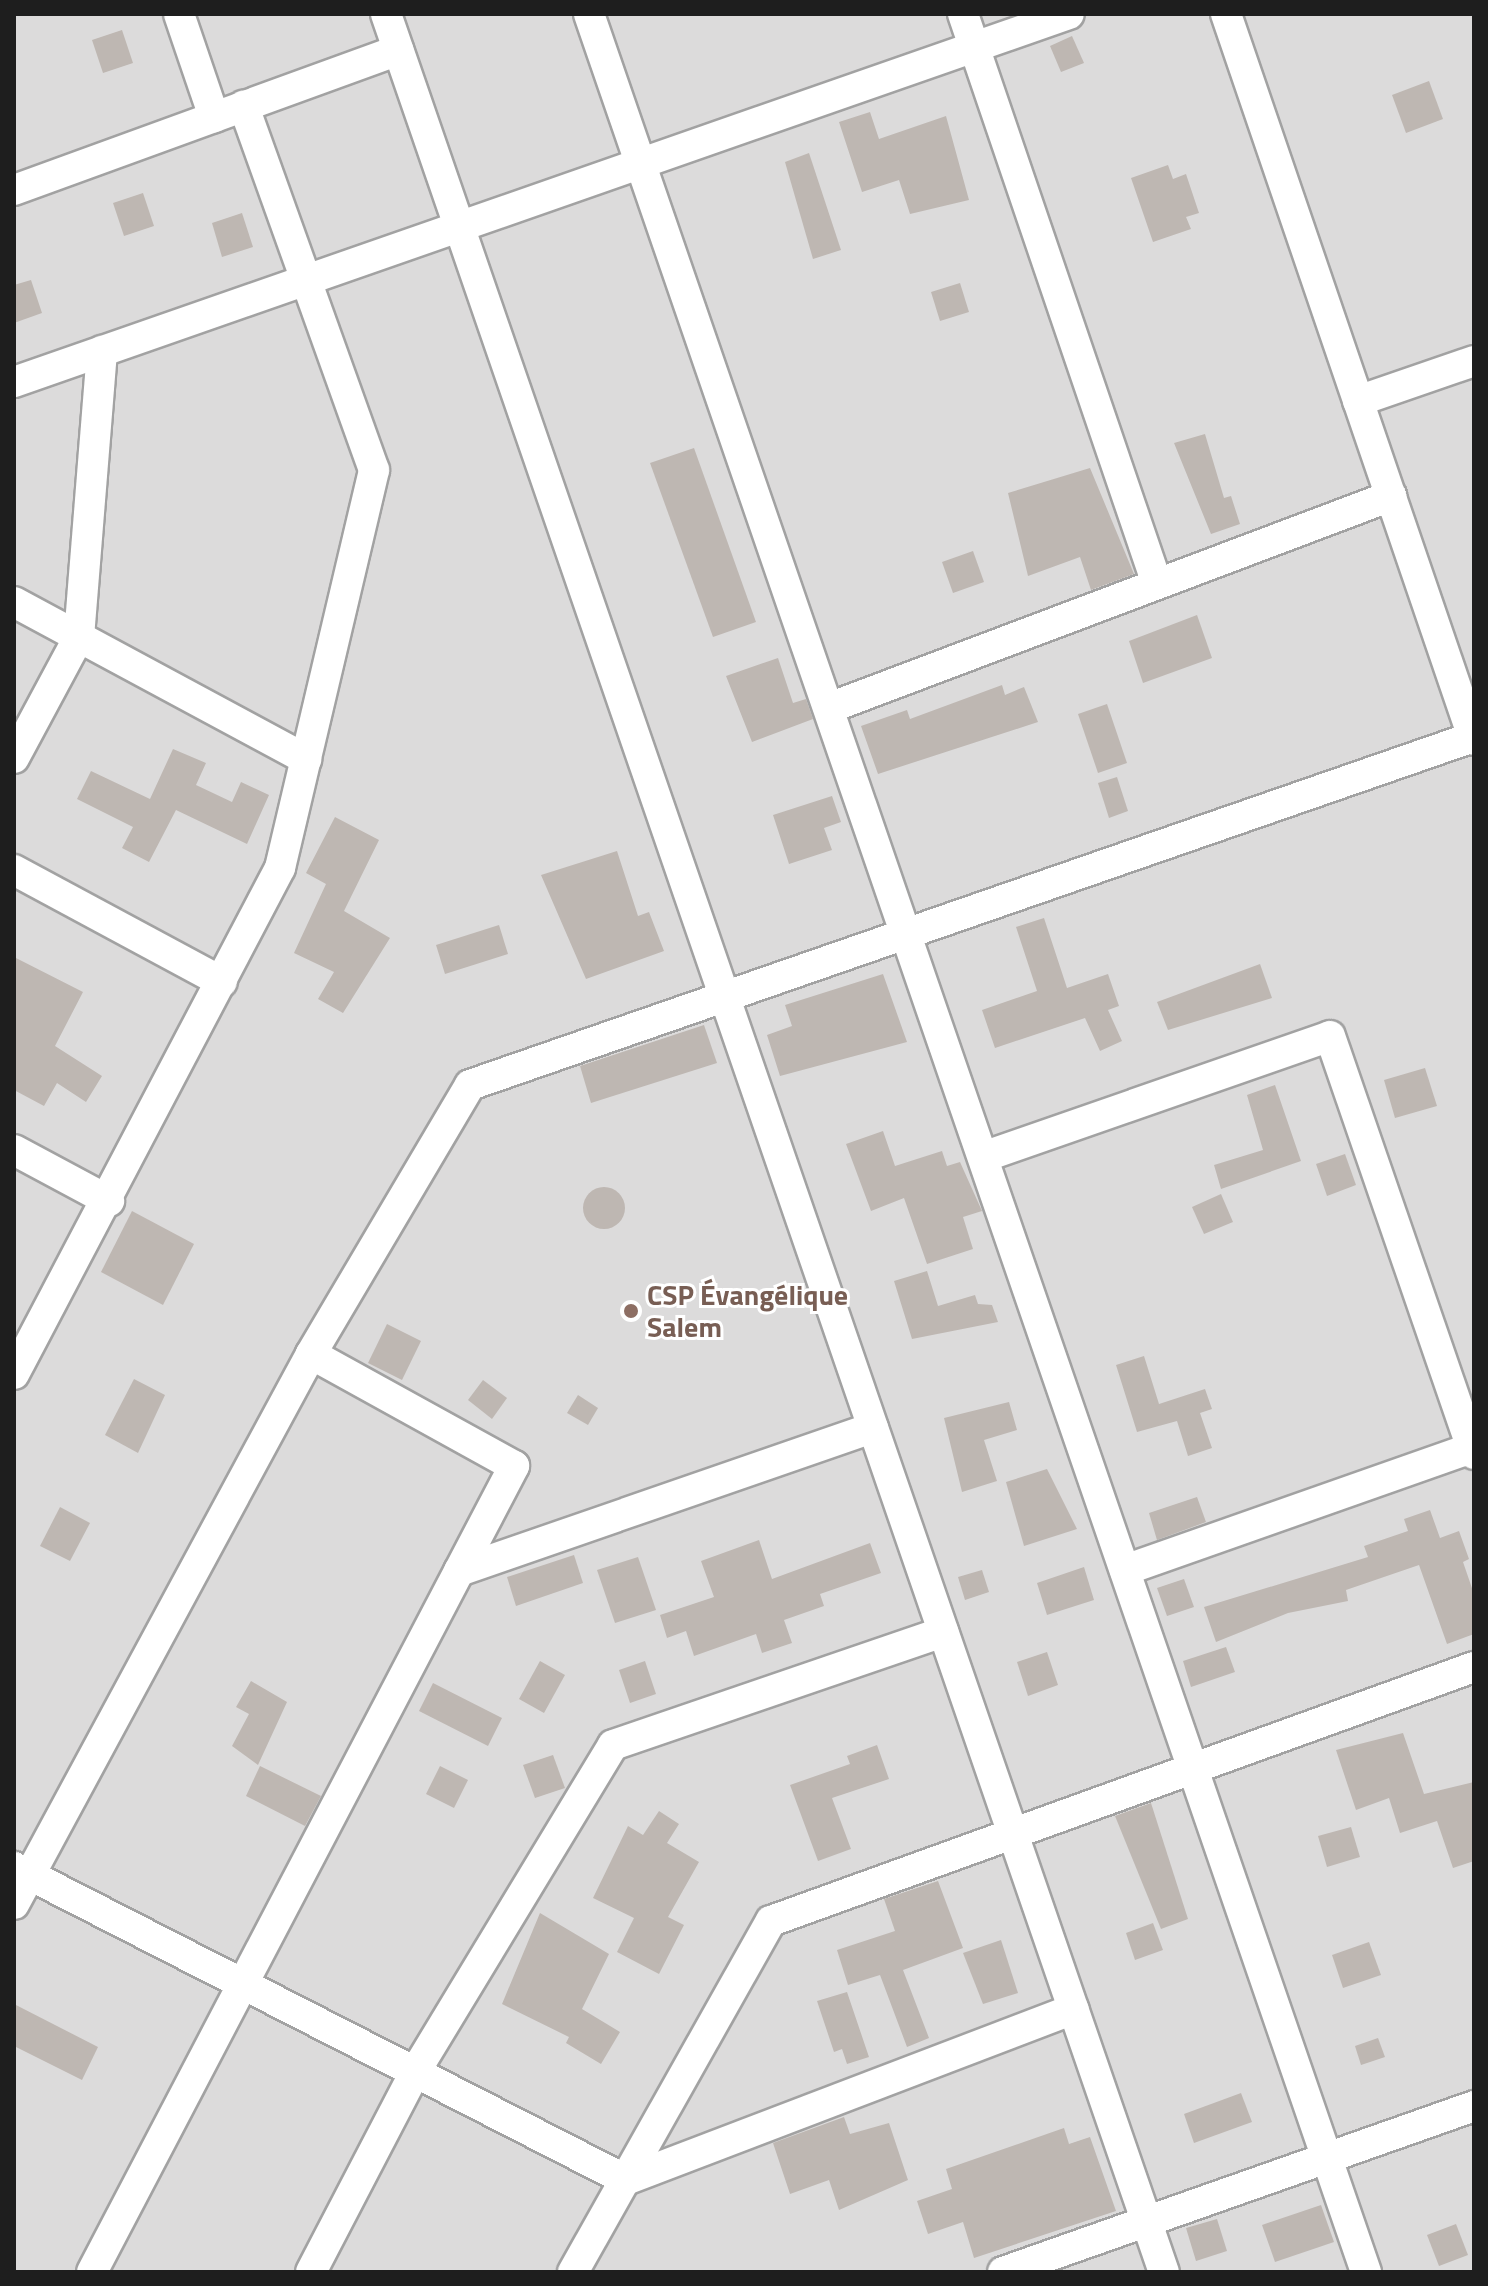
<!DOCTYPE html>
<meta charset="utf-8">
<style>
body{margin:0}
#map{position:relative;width:1488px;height:2286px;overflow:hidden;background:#eeebe5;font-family:"Titillium Web",sans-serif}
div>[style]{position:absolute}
.residential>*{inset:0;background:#dcdbdb}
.building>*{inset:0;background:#beb7b2}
.round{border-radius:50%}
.roads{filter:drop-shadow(2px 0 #a2a2a2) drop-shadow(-2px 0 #a2a2a2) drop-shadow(0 2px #a2a2a2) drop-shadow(0 -2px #a2a2a2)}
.street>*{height:30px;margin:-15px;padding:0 15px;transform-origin:15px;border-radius:15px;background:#fff}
.dots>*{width:22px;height:22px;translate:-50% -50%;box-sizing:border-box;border:4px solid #fff;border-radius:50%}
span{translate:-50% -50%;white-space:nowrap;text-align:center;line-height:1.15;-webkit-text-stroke:6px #fff;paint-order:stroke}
.education-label{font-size:28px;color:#785e54;font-weight:700}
.left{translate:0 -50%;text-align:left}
.frame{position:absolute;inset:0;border:16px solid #1e1e1e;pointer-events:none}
</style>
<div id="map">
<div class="residential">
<div style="clip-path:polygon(14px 14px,1474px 14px,1474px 2272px,14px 2272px)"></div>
</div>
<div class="building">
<div style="clip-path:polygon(122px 30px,133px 63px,103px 73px,92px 40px)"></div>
<div style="clip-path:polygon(1072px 36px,1084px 63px,1061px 72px,1050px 46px)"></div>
<div style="clip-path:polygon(1429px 81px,1443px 119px,1406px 133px,1392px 95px)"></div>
<div style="clip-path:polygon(870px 112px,879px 139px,946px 116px,969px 200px,910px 214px,899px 180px,862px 192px,839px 122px)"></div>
<div style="clip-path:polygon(809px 153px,841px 250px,813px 259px,785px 162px)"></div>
<div style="clip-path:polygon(1168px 165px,1173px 179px,1186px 174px,1199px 213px,1186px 217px,1191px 229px,1153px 242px,1131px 178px)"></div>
<div style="clip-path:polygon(143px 193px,154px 226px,124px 236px,113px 203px)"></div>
<div style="clip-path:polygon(242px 213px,253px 247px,222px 257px,212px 223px)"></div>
<div style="clip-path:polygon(31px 280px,42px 313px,14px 323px,14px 285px)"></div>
<div style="clip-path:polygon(960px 283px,969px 312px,940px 321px,931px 292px)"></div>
<div style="clip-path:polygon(1205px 434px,1224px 498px,1231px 496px,1240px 524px,1211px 534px,1174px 443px)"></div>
<div style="clip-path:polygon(694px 448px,756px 622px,713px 637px,650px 463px)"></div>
<div style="clip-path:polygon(1090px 468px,1134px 574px,1091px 590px,1080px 557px,1028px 576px,1008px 493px)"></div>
<div style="clip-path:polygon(973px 551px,984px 582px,953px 593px,942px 562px)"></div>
<div style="clip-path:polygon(1197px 615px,1212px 658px,1143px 683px,1129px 641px)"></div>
<div style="clip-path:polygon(778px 658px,793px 703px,806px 699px,813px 719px,752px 742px,726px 676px)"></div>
<div style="clip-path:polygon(1002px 685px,1005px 695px,1024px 687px,1038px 722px,878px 774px,861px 726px,907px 710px,910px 719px)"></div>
<div style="clip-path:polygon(1107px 704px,1127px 763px,1098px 773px,1078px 714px)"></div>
<div style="clip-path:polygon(173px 749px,206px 763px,196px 785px,232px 802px,241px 782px,269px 795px,247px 844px,176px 810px,149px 862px,122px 848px,133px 827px,77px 799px,91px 771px,150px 799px)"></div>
<div style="clip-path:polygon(1117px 777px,1128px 811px,1109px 818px,1098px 783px)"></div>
<div style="clip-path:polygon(832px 796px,841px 822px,824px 828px,832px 850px,789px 864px,773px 815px)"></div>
<div style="clip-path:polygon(335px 817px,379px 840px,344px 911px,390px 938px,343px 1013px,318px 999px,334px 972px,294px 953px,326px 884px,306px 873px)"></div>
<div style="clip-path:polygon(617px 851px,638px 916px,649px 912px,664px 951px,586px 979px,541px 875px)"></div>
<div style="clip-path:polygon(1044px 918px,1067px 988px,1108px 974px,1119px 1006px,1108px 1010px,1122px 1041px,1100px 1051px,1085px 1018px,995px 1048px,982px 1010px,1037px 991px,1016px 927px)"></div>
<div style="clip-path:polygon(499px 925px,508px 954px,445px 974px,436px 945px)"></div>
<div style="clip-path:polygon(14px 957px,83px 992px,55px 1046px,102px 1076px,86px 1102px,57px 1083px,44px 1106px,14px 1090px)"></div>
<div style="clip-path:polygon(1260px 964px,1272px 998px,1168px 1030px,1157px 1002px)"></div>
<div style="clip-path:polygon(883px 974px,907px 1042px,780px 1076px,767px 1035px,792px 1026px,785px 1005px)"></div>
<div style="clip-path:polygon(704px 1025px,717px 1063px,591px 1103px,580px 1066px)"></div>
<div style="clip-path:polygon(1425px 1068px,1437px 1106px,1395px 1118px,1384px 1080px)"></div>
<div style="clip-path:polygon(1275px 1085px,1301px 1161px,1221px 1189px,1214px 1165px,1263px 1150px,1247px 1095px)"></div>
<div style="clip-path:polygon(883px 1131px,895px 1166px,942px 1151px,947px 1166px,960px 1162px,982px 1211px,963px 1217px,973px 1249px,927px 1264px,904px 1198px,871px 1211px,846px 1144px)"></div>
<div style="clip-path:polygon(1345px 1154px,1356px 1185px,1327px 1196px,1316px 1164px)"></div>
<div class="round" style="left:583px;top:1187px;width:42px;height:42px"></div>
<div style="clip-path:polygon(1221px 1194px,1233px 1222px,1204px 1234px,1192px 1207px)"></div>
<div style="clip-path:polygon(132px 1211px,194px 1244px,163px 1305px,101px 1272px)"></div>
<div style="clip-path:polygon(927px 1271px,938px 1306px,975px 1295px,978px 1304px,992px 1305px,998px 1322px,912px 1339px,894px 1281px)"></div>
<div style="clip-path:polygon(387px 1324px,421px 1341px,402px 1380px,368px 1363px)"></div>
<div style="clip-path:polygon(1144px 1356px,1159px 1404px,1205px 1389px,1212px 1409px,1200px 1413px,1212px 1448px,1188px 1456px,1177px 1421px,1137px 1432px,1116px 1365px)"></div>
<div style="clip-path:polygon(134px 1379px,165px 1395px,138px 1453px,105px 1435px)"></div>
<div style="clip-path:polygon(483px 1380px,507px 1398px,492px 1419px,468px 1400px)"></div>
<div style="clip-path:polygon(578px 1395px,598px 1408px,588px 1425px,567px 1413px)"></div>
<div style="clip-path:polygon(1009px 1402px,1017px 1430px,984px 1440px,997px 1481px,962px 1492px,944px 1418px)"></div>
<div style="clip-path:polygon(1047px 1469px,1077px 1529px,1024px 1546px,1006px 1482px)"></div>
<div style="clip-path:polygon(1197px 1497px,1206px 1522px,1157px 1540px,1149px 1513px)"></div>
<div style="clip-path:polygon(60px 1507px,90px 1523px,70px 1561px,40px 1546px)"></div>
<div style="clip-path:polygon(1430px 1510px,1440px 1538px,1459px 1531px,1469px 1559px,1463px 1562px,1474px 1594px,1474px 1634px,1447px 1644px,1419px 1565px,1346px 1590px,1348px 1601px,1288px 1613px,1216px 1642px,1204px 1607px,1368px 1557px,1364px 1546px,1408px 1531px,1404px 1519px)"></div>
<div style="clip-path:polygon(759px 1540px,772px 1579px,870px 1543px,881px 1573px,820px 1594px,824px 1606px,784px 1620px,792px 1643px,762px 1653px,756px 1634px,694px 1656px,686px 1631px,667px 1638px,660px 1615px,714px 1597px,701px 1561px)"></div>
<div style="clip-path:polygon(574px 1555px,583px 1583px,516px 1606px,507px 1577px)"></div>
<div style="clip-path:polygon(638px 1557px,656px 1610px,615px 1623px,597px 1570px)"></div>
<div style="clip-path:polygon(1084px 1567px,1094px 1600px,1047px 1615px,1037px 1583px)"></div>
<div style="clip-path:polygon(982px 1570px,989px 1592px,965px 1600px,958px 1577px)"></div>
<div style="clip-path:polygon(1184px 1579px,1194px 1607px,1167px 1616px,1157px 1588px)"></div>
<div style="clip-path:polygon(1226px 1647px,1235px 1672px,1191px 1687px,1183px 1661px)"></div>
<div style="clip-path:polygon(1047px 1652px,1058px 1685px,1028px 1696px,1017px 1662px)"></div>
<div style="clip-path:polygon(540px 1661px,565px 1675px,544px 1713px,519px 1699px)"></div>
<div style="clip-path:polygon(645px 1661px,656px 1694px,630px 1703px,619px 1670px)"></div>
<div style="clip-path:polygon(251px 1681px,287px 1702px,258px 1765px,232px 1746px,249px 1714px,236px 1707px)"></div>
<div style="clip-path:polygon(433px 1683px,502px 1718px,488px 1746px,419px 1711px)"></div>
<div style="clip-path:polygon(1403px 1733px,1424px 1794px,1474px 1782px,1474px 1861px,1453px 1868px,1437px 1821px,1400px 1833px,1389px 1798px,1356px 1810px,1336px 1750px)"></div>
<div style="clip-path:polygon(877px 1745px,889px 1779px,832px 1798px,851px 1849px,818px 1861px,790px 1785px,850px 1764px,847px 1756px)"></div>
<div style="clip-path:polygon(553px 1755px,565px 1788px,535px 1798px,523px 1765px)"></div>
<div style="clip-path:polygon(260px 1766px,321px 1796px,305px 1826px,246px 1796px)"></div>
<div style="clip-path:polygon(440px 1766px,468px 1780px,454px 1808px,426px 1794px)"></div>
<div style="clip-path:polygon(1151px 1803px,1188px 1919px,1161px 1929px,1115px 1816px)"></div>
<div style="clip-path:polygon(659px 1811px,679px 1824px,667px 1843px,699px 1862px,668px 1917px,684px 1925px,659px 1974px,617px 1952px,634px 1918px,593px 1898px,628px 1826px,643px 1835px)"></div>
<div style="clip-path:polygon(1351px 1827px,1360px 1857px,1327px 1867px,1318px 1836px)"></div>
<div style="clip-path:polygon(938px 1881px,963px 1948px,903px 1970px,929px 2038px,907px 2047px,880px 1975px,848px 1985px,837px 1950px,895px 1931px,884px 1899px)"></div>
<div style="clip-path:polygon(540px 1913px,609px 1954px,582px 2009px,620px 2032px,601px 2064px,566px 2043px,569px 2037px,502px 2004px)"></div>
<div style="clip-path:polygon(1153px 1923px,1163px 1950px,1135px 1960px,1126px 1933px)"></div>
<div style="clip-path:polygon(1001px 1940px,1018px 1993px,983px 2004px,963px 1953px)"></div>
<div style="clip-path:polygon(1369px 1942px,1381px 1975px,1343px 1988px,1332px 1955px)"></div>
<div style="clip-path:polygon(847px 1992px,869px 2057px,847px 2064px,842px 2049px,834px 2052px,817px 2001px)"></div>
<div style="clip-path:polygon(14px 2004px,98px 2047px,82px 2080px,14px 2046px)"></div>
<div style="clip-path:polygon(1378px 2038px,1385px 2057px,1361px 2065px,1355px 2046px)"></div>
<div style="clip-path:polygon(1241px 2093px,1252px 2122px,1194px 2143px,1184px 2114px)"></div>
<div style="clip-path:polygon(844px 2117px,850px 2134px,889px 2123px,908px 2180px,839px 2210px,829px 2180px,790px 2194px,773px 2143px)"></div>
<div style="clip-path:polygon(1064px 2128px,1069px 2144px,1090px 2137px,1116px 2211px,974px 2258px,963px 2222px,928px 2234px,917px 2201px,952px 2189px,946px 2169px)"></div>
<div style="clip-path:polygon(1321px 2205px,1334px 2242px,1275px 2262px,1262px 2225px)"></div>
<div style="clip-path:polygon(1217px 2219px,1227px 2251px,1196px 2261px,1186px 2228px)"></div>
<div style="clip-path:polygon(1456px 2224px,1468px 2255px,1439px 2266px,1427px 2235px)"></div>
</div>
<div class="roads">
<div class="street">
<div style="left:179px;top:14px;width:109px;rotate:71.2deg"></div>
<div style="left:386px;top:14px;width:2388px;rotate:70.99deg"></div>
<div style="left:589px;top:14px;width:2388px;rotate:71.01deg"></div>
<div style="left:963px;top:14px;width:602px;rotate:71.2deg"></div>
<div style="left:1226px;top:14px;width:767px;rotate:71.14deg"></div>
<div style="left:14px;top:190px;width:409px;rotate:-20deg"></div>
<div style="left:14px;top:382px;width:1117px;rotate:-19.23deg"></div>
<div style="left:1358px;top:401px;width:123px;rotate:-19deg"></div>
<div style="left:14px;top:602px;width:332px;rotate:28.3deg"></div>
<div style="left:829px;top:708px;width:601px;rotate:-20.67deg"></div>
<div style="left:14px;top:758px;width:137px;rotate:-61.8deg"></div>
<div style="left:79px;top:637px;width:287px;rotate:-85.4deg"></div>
<div style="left:14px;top:870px;width:236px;rotate:28.3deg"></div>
<div style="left:14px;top:1150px;width:108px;rotate:28.2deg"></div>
<div style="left:983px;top:1157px;width:367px;rotate:-19.2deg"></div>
<div style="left:1330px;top:1036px;width:442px;rotate:71deg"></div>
<div style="left:14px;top:1374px;width:572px;rotate:-62.27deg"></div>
<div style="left:280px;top:868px;width:409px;rotate:-76.7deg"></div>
<div style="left:374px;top:470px;width:387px;rotate:-109.7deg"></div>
<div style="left:1125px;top:1570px;width:368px;rotate:-19.4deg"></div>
<div style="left:459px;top:1571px;width:438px;rotate:-19.1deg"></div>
<div style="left:14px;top:1867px;width:687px;rotate:27.09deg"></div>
<div style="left:626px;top:2180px;width:479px;rotate:-20.9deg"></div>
<div style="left:14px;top:1904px;width:625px;rotate:-61.63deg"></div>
<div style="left:311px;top:1354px;width:312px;rotate:-59.4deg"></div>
<div style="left:470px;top:1085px;width:1062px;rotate:-19.13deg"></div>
<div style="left:92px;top:2272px;width:910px;rotate:-62.36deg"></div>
<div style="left:514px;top:1466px;width:232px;rotate:-151.1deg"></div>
<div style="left:311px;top:2272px;width:225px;rotate:-62.5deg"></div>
<div style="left:415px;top:2072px;width:382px;rotate:-58.8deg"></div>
<div style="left:613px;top:1745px;width:349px;rotate:-18.9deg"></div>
<div style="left:573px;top:2272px;width:403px;rotate:-60.6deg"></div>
<div style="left:771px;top:1921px;width:747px;rotate:-19.87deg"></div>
<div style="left:1003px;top:2272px;width:499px;rotate:-19.4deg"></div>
</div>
</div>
<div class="dots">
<div style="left:631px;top:1311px;background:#8d6e63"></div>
</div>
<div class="education-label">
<span class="left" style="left:647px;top:1311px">CSP Évangélique<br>Salem</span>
</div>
<div class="frame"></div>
</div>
